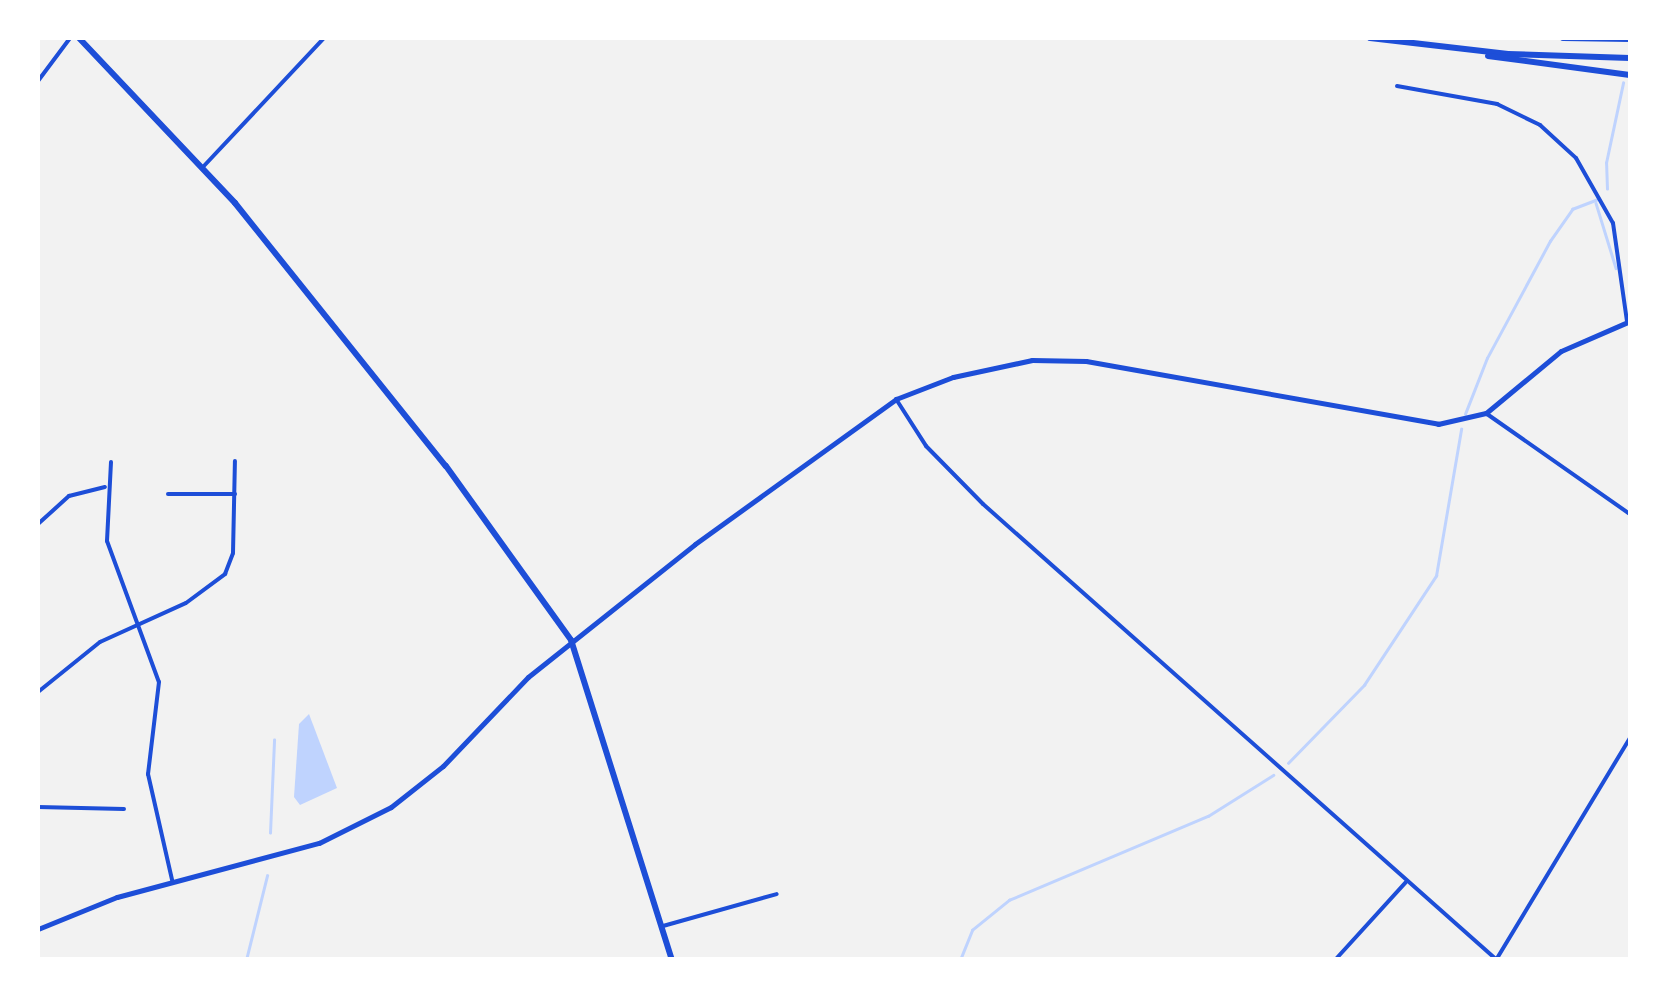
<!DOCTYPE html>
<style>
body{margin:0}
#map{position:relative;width:1668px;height:997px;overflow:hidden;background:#f2f2f2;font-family:Bitter,serif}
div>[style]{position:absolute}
.water>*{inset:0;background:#bfd3fe}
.stream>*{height:2.5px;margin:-1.25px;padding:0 1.25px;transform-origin:1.25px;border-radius:1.25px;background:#bfd3fe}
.minor>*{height:4px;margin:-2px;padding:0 2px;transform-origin:2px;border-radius:2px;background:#1d4ed8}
.tertiary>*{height:5px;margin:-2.5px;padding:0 2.5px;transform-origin:2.5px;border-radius:2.5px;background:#1d4ed8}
.secondary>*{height:6px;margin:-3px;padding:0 3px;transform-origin:3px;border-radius:3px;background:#1d4ed8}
.trunk>*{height:6px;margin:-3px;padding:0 3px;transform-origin:3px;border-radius:3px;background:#1d4ed8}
span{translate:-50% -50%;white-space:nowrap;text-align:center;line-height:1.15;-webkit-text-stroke:8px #fff;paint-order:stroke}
.frame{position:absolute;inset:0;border:40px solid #fff;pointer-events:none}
</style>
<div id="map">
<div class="water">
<div style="clip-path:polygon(309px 714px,337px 788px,300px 805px,294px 797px,299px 724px)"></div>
</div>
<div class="stream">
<div style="left:1607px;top:189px;width:26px;rotate:-92deg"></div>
<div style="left:1606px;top:163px;width:82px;rotate:-78deg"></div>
<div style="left:1596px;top:203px;width:68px;rotate:72.9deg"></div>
<div style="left:1465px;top:414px;width:60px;rotate:-68.6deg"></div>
<div style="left:1487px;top:358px;width:133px;rotate:-61.7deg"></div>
<div style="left:1550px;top:241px;width:39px;rotate:-55deg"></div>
<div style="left:1572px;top:209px;width:26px;rotate:-21deg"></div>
<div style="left:1288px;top:763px;width:109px;rotate:-45.7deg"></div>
<div style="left:1364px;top:685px;width:131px;rotate:-56.6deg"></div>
<div style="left:1436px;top:576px;width:149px;rotate:-80.3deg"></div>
<div style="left:270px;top:833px;width:93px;rotate:-87.5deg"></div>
<div style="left:246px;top:960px;width:87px;rotate:-76deg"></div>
<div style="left:960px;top:960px;width:32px;rotate:-68deg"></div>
<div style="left:972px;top:930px;width:48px;rotate:-39deg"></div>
<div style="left:1009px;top:900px;width:216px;rotate:-22.9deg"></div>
<div style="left:1208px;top:816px;width:77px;rotate:-32.2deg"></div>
</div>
<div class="minor">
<div style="left:38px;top:81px;width:54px;rotate:-53.3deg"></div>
<div style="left:1397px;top:86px;width:102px;rotate:10.2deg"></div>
<div style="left:1497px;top:104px;width:48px;rotate:26deg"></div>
<div style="left:1540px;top:125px;width:49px;rotate:42.5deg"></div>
<div style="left:1576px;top:158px;width:75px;rotate:60.4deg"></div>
<div style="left:1613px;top:223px;width:99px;rotate:81.9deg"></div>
<div style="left:202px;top:168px;width:178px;rotate:-46.8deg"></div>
<div style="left:896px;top:399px;width:56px;rotate:57.4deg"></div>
<div style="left:926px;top:446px;width:81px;rotate:45.5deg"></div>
<div style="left:983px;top:504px;width:687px;rotate:41.58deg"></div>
<div style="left:1487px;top:414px;width:174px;rotate:35deg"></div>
<div style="left:111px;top:462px;width:79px;rotate:92.9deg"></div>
<div style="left:107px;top:541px;width:150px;rotate:69.8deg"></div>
<div style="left:159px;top:682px;width:93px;rotate:96.8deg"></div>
<div style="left:148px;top:774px;width:109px;rotate:77.2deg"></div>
<div style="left:168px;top:494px;width:67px"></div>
<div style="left:38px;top:524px;width:42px;rotate:-42.1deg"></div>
<div style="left:69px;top:496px;width:37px;rotate:-14deg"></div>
<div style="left:38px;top:692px;width:80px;rotate:-38.9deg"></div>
<div style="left:100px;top:642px;width:94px;rotate:-24.4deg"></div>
<div style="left:186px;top:603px;width:49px;rotate:-36.6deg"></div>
<div style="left:225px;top:574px;width:22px;rotate:-69deg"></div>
<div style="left:233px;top:553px;width:92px;rotate:-88.8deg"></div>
<div style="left:38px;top:807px;width:86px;rotate:1.3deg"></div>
<div style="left:663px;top:926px;width:118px;rotate:-15.7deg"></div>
<div style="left:1335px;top:960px;width:105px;rotate:-47.7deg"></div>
<div style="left:1496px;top:960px;width:259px;rotate:-58.9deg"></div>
</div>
<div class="tertiary">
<div style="left:38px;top:929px;width:85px;rotate:-22.1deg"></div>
<div style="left:117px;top:897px;width:209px;rotate:-15deg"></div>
<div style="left:319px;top:843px;width:80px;rotate:-26.6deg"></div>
<div style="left:391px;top:807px;width:66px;rotate:-38.3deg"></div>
<div style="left:443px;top:766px;width:123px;rotate:-46.3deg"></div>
<div style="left:528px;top:677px;width:213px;rotate:-38.5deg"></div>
<div style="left:695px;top:544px;width:248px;rotate:-35.8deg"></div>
<div style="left:896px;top:399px;width:61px;rotate:-21.1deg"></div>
<div style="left:953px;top:377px;width:81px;rotate:-12.1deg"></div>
<div style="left:1032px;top:360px;width:54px;rotate:1.1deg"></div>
<div style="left:1086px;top:361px;width:358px;rotate:10.1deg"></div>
<div style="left:1438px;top:424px;width:49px;rotate:-12.9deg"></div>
<div style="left:1486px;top:413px;width:97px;rotate:-39.6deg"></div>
<div style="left:1561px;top:351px;width:75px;rotate:-23.5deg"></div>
</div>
<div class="secondary">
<div style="left:79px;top:38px;width:227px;rotate:46.6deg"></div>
<div style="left:235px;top:203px;width:337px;rotate:51.3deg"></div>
<div style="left:446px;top:466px;width:214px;rotate:54.3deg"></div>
<div style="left:571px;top:640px;width:336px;rotate:72.5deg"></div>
</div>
<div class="trunk">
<div style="left:1370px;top:38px;width:139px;rotate:6.6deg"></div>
<div style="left:1508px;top:54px;width:122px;rotate:1.9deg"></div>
<div style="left:1563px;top:38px;width:67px;rotate:0.9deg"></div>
<div style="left:1488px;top:56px;width:143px;rotate:7.6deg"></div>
</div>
<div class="frame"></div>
</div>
